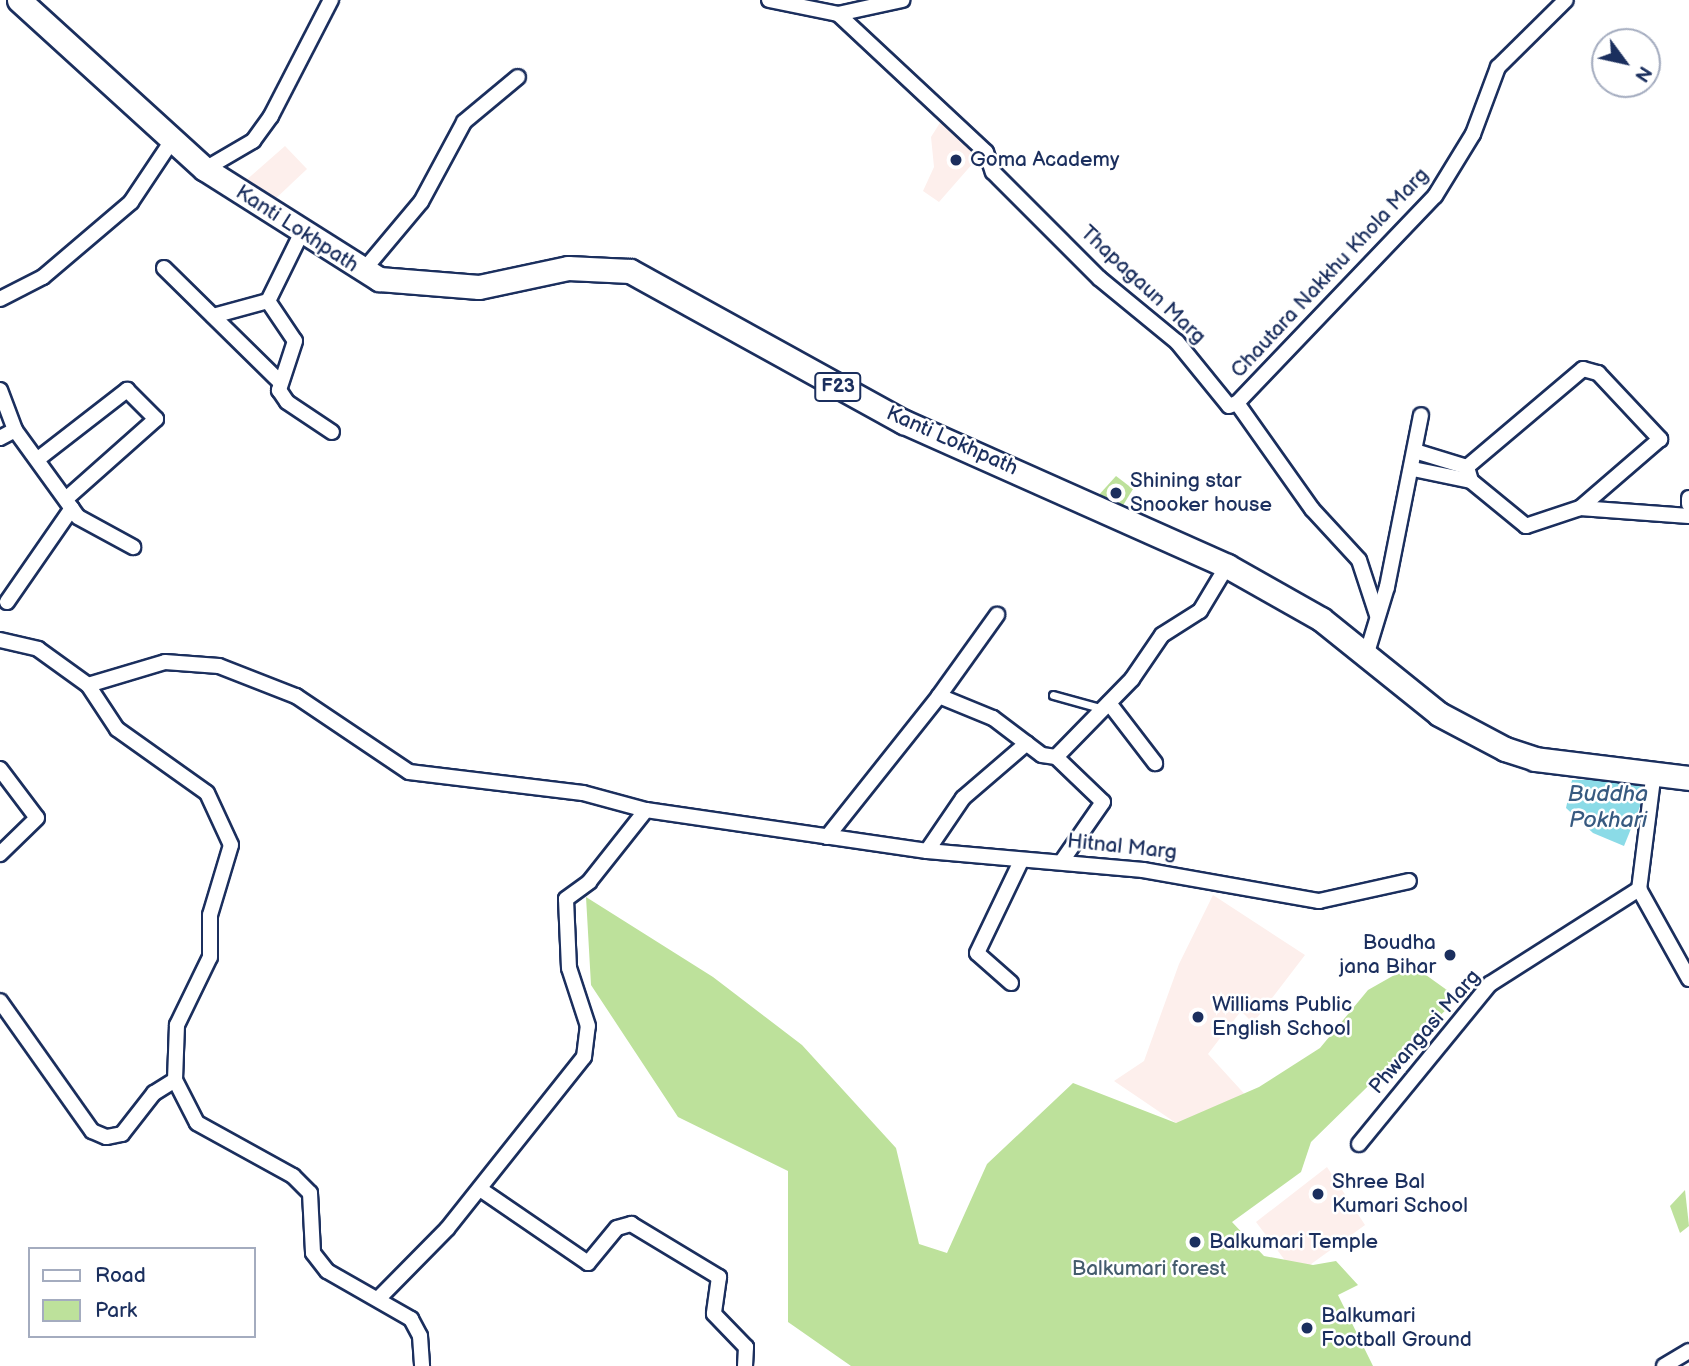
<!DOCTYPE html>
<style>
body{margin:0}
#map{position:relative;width:1689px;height:1366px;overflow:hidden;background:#fff;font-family:"Balsamiq Sans",sans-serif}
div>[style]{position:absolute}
.built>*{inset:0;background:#fdefec}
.green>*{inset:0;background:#bde19b}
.water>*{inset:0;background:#8bdbe7}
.roads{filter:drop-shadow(2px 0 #1b2f5e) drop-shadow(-2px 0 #1b2f5e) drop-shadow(0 2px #1b2f5e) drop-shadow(0 -2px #1b2f5e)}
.service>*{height:7px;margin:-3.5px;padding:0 3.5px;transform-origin:3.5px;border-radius:3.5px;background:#fff}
.minor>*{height:14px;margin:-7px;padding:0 7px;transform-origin:7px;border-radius:7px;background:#fff}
.primary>*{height:23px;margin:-11.5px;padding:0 11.5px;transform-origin:11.5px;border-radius:11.5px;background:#fff}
.dots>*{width:19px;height:19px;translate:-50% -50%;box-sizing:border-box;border:4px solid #fff;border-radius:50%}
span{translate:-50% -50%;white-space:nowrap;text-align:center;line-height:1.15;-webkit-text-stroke:5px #fff;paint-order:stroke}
.shield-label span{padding:2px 5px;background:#fff;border:2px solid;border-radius:5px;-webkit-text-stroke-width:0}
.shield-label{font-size:19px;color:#1b2f5e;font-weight:700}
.poi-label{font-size:21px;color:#1b2f5e}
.left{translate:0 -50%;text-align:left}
.right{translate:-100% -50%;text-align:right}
.street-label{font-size:21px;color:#1b2f5e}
.park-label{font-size:21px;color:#445c6d}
.water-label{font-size:23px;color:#375a80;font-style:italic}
.legend{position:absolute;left:28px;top:1247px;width:228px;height:91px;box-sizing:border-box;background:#fff;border:2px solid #a4acbf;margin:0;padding:9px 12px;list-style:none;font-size:21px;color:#1b2f5e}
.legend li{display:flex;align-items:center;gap:14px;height:35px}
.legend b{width:35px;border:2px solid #a4acbf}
.north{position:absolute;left:1591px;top:28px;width:70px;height:70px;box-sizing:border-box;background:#fff;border:2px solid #a4acbf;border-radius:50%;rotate:123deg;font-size:19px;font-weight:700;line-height:28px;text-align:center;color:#1b2f5e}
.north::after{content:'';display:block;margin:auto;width:24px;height:32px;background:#1b2f5e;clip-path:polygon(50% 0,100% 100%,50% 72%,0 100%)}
</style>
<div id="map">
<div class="built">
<div style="clip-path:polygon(943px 118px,981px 154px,939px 202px,923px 191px,934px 167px,931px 137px)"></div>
<div style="clip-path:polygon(285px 146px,307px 169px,272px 202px,244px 182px)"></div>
<div style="clip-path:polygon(1213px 895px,1305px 955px,1253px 1023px,1241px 1011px,1208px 1054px,1250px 1100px,1204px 1142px,1114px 1081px,1144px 1061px,1179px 964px)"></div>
<div style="clip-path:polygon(1327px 1167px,1365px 1225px,1296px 1275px,1256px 1222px)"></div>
</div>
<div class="green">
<div style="clip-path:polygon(1116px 476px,1133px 489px,1119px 512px,1097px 497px)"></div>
<div style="clip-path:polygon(586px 897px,713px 977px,802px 1045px,896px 1148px,919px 1244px,947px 1253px,987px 1164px,1073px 1083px,1176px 1123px,1259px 1087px,1320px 1048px,1368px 990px,1412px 965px,1458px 998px,1311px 1142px,1301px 1172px,1232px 1222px,1264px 1256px,1313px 1265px,1336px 1261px,1358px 1285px,1338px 1295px,1373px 1366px,851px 1366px,788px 1322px,788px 1171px,678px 1117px,591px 985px)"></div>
<div style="clip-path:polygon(1685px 1190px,1689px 1226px,1680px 1233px,1670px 1206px)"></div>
</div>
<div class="water">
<div style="clip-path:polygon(1641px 779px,1645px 794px,1624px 846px,1593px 833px,1566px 808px,1572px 780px)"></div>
</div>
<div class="roads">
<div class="service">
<div style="left:1053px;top:695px;width:52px;rotate:15.6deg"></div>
</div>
<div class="minor">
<div style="left:769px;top:0;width:70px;rotate:11.5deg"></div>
<div style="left:838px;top:14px;width:66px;rotate:-12.3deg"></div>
<div style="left:838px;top:14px;width:202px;rotate:43deg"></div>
<div style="left:986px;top:152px;width:21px;rotate:71deg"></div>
<div style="left:993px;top:172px;width:150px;rotate:45deg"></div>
<div style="left:1099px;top:278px;width:101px;rotate:39.4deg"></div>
<div style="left:1177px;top:342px;width:82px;rotate:50.9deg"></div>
<div style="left:1229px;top:406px;width:9px;rotate:-21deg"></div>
<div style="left:1237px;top:403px;width:130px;rotate:54.7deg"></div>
<div style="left:1312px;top:509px;width:69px;rotate:47.3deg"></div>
<div style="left:1359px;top:560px;width:58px;rotate:71.9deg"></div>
<div style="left:205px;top:169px;width:56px;rotate:-30.3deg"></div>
<div style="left:253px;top:141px;width:31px;rotate:-54deg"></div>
<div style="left:271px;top:116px;width:131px;rotate:-62.7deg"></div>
<div style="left:301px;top:234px;width:75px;rotate:116.2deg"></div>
<div style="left:268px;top:301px;width:48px;rotate:56deg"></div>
<div style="left:295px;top:341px;width:52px;rotate:108.1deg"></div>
<div style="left:279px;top:390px;width:14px;rotate:56deg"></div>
<div style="left:287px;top:402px;width:54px;rotate:33.7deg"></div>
<div style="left:164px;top:268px;width:163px;rotate:44.5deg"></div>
<div style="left:363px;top:271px;width:90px;rotate:-50deg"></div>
<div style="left:421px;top:202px;width:91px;rotate:-61.7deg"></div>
<div style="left:464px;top:122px;width:70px;rotate:-39.8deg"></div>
<div style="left:0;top:299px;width:48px;rotate:-27.1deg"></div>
<div style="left:43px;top:277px;width:116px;rotate:-40.4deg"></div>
<div style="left:131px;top:202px;width:72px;rotate:-56.3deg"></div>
<div style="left:213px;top:316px;width:57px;rotate:-15.3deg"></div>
<div style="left:1583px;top:369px;width:16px;rotate:15deg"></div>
<div style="left:1598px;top:373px;width:91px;rotate:46.8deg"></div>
<div style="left:1660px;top:439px;width:106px;rotate:139.2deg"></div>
<div style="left:1580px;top:508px;width:57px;rotate:161.6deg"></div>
<div style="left:1526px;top:526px;width:71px;rotate:-140.7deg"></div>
<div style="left:1471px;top:481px;width:15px;rotate:-106deg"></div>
<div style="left:1467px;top:467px;width:152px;rotate:-40.2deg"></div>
<div style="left:0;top:390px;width:43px;rotate:69.4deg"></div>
<div style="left:15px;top:430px;width:107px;rotate:54.1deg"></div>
<div style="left:78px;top:517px;width:63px;rotate:28.6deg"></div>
<div style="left:1237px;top:403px;width:286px;rotate:-46.3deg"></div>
<div style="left:1435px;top:196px;width:73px;rotate:-58.5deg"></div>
<div style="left:1473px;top:134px;width:72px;rotate:-69.5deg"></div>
<div style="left:1498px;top:67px;width:95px;rotate:-44.6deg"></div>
<div style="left:0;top:438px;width:17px;rotate:-28deg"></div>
<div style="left:1418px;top:452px;width:51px;rotate:17deg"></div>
<div style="left:38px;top:459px;width:113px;rotate:-37.8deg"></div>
<div style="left:127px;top:390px;width:41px;rotate:45deg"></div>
<div style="left:156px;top:419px;width:119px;rotate:138.4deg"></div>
<div style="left:1413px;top:469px;width:59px;rotate:11.7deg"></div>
<div style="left:1689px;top:498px;width:6px;rotate:90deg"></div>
<div style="left:1580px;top:508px;width:109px;rotate:4.2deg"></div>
<div style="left:7px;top:602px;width:114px;rotate:-55.3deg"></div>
<div style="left:0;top:640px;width:39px;rotate:13deg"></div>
<div style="left:38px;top:649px;width:62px;rotate:35.8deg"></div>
<div style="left:88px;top:685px;width:53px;rotate:56.6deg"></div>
<div style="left:117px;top:729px;width:110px;rotate:35.4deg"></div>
<div style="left:207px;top:793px;width:57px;rotate:65.2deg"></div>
<div style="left:231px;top:845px;width:73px;rotate:106.7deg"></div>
<div style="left:210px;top:915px;width:42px;rotate:90deg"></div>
<div style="left:210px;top:957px;width:76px;rotate:115.9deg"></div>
<div style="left:177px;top:1025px;width:55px;rotate:92.1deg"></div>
<div style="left:175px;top:1080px;width:25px;rotate:148deg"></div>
<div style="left:154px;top:1093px;width:52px;rotate:128deg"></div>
<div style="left:122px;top:1134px;width:16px;rotate:169deg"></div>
<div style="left:106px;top:1137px;width:15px;rotate:-157deg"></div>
<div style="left:92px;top:1131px;width:159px;rotate:-125.3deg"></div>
<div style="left:1366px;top:656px;width:72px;rotate:-73.1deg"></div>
<div style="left:1387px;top:587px;width:175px;rotate:-78.8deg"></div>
<div style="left:88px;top:685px;width:80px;rotate:-16.6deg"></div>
<div style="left:165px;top:662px;width:54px;rotate:4.2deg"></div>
<div style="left:219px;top:666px;width:83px;rotate:21.3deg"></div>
<div style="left:296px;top:696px;width:136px;rotate:33.9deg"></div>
<div style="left:409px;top:772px;width:175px;rotate:6.9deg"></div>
<div style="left:583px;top:793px;width:65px;rotate:15.1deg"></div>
<div style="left:939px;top:696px;width:100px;rotate:-54.4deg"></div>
<div style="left:1109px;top:703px;width:76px;rotate:52.5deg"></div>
<div style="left:1056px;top:757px;width:65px;rotate:43.8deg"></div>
<div style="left:1103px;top:802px;width:72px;rotate:124.8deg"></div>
<div style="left:0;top:769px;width:61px;rotate:52.9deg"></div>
<div style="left:37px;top:818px;width:52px;rotate:135.8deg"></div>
<div style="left:1654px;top:771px;width:119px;rotate:97.2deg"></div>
<div style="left:1639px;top:889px;width:103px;rotate:60.9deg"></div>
<div style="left:827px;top:837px;width:180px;rotate:-51.5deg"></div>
<div style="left:939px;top:696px;width:58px;rotate:22.2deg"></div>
<div style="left:993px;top:718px;width:61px;rotate:37.1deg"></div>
<div style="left:1042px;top:755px;width:14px;rotate:8deg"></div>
<div style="left:1056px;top:757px;width:109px;rotate:-45.7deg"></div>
<div style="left:1132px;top:679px;width:53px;rotate:-55.7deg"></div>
<div style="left:1162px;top:635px;width:45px;rotate:-32.3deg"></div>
<div style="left:1200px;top:611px;width:52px;rotate:-59deg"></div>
<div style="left:927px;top:851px;width:64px;rotate:-55.8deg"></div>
<div style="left:963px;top:798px;width:84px;rotate:-40.7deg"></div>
<div style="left:1011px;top:983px;width:45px;rotate:-138.6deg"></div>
<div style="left:977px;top:953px;width:102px;rotate:-64.4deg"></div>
<div style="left:175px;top:1080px;width:48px;rotate:62.9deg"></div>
<div style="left:197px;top:1123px;width:110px;rotate:28.9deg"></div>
<div style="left:293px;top:1176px;width:24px;rotate:45deg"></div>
<div style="left:310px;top:1193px;width:60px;rotate:87.1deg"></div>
<div style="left:313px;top:1253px;width:23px;rotate:52deg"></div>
<div style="left:327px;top:1271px;width:97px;rotate:29.7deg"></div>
<div style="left:411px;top:1319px;width:19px;rotate:62deg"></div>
<div style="left:420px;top:1336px;width:30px;rotate:86deg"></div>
<div style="left:1359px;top:1144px;width:207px;rotate:-50.7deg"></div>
<div style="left:1490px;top:984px;width:177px;rotate:-32.5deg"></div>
<div style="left:480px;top:1189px;width:131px;rotate:34.4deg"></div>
<div style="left:588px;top:1263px;width:45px;rotate:-50.4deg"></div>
<div style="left:617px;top:1228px;width:15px;rotate:-16deg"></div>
<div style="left:631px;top:1224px;width:103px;rotate:31.1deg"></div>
<div style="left:719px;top:1277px;width:37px;rotate:98deg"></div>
<div style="left:714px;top:1314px;width:46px;rotate:45.9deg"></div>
<div style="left:746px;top:1347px;width:19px;rotate:93deg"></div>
<div style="left:379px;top:1298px;width:97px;rotate:-45.4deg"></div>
<div style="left:447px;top:1229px;width:220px;rotate:-51.5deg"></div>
<div style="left:584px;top:1057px;width:31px;rotate:-83deg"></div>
<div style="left:588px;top:1026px;width:61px;rotate:-108.1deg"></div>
<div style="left:569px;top:968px;width:69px;rotate:-92.5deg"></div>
<div style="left:566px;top:899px;width:29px;rotate:-36deg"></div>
<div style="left:589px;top:882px;width:92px;rotate:-51.6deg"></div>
<div style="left:646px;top:810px;width:284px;rotate:8.3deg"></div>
<div style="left:927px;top:851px;width:217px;rotate:5deg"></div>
<div style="left:1143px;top:870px;width:179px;rotate:10deg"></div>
<div style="left:1319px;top:901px;width:92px;rotate:-12.5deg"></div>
<div style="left:1664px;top:1366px;width:29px;rotate:-31deg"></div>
</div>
<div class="primary">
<div style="left:19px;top:0;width:251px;rotate:42.3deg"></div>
<div style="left:205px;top:169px;width:206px;rotate:32.3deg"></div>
<div style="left:379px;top:279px;width:100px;rotate:4.6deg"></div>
<div style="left:479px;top:287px;width:91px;rotate:-12.1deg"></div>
<div style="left:568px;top:268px;width:62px;rotate:2.8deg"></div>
<div style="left:630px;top:271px;width:313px;rotate:28.9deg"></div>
<div style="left:904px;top:422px;width:354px;rotate:24deg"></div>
<div style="left:1227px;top:566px;width:108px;rotate:29.4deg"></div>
<div style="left:1321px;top:619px;width:151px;rotate:38.8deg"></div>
<div style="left:1439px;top:714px;width:75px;rotate:27.9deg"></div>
<div style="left:1505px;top:749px;width:32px;rotate:18deg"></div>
<div style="left:1535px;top:759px;width:155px;rotate:7deg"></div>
</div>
</div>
<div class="dots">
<div style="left:956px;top:160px;background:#1b2f5e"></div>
<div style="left:1116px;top:493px;background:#1b2f5e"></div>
<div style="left:1450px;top:955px;background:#1b2f5e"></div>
<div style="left:1198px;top:1017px;background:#1b2f5e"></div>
<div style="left:1318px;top:1194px;background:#1b2f5e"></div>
<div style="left:1195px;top:1242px;background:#1b2f5e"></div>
<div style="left:1307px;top:1328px;background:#1b2f5e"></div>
</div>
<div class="shield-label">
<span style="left:838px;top:387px">F23</span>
</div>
<div class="poi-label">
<span class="left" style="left:970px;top:160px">Goma Academy</span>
<span class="left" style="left:1130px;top:493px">Shining star<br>Snooker house</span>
<span class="right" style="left:1436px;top:955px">Boudha<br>jana Bihar</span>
<span class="left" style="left:1212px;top:1017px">Williams Public<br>English School</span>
<span class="left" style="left:1332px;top:1194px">Shree Bal<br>Kumari School</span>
<span class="left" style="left:1209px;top:1242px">Balkumari Temple</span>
<span class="left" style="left:1321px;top:1328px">Balkumari<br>Football Ground</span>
</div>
<div class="street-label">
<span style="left:297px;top:229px;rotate:33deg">Kanti Lokhpath</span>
<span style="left:1330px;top:273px;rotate:-47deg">Chautara Nakkhu Khola Marg</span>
<span style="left:1143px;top:285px;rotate:43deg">Thapagaun Marg</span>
<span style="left:952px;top:441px;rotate:24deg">Kanti Lokhpath</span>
<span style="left:1122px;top:847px;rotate:6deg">Hitnal Marg</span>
<span style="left:1425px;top:1032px;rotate:-49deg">Phwangasi Marg</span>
</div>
<div class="park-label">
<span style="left:1149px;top:1269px">Balkumari forest</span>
</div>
<div class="water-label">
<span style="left:1608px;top:807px">Buddha<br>Pokhari</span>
</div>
<ul class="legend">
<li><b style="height:9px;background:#fff"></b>Road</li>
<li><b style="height:19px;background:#bde19b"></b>Park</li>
</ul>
<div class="north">N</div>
</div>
